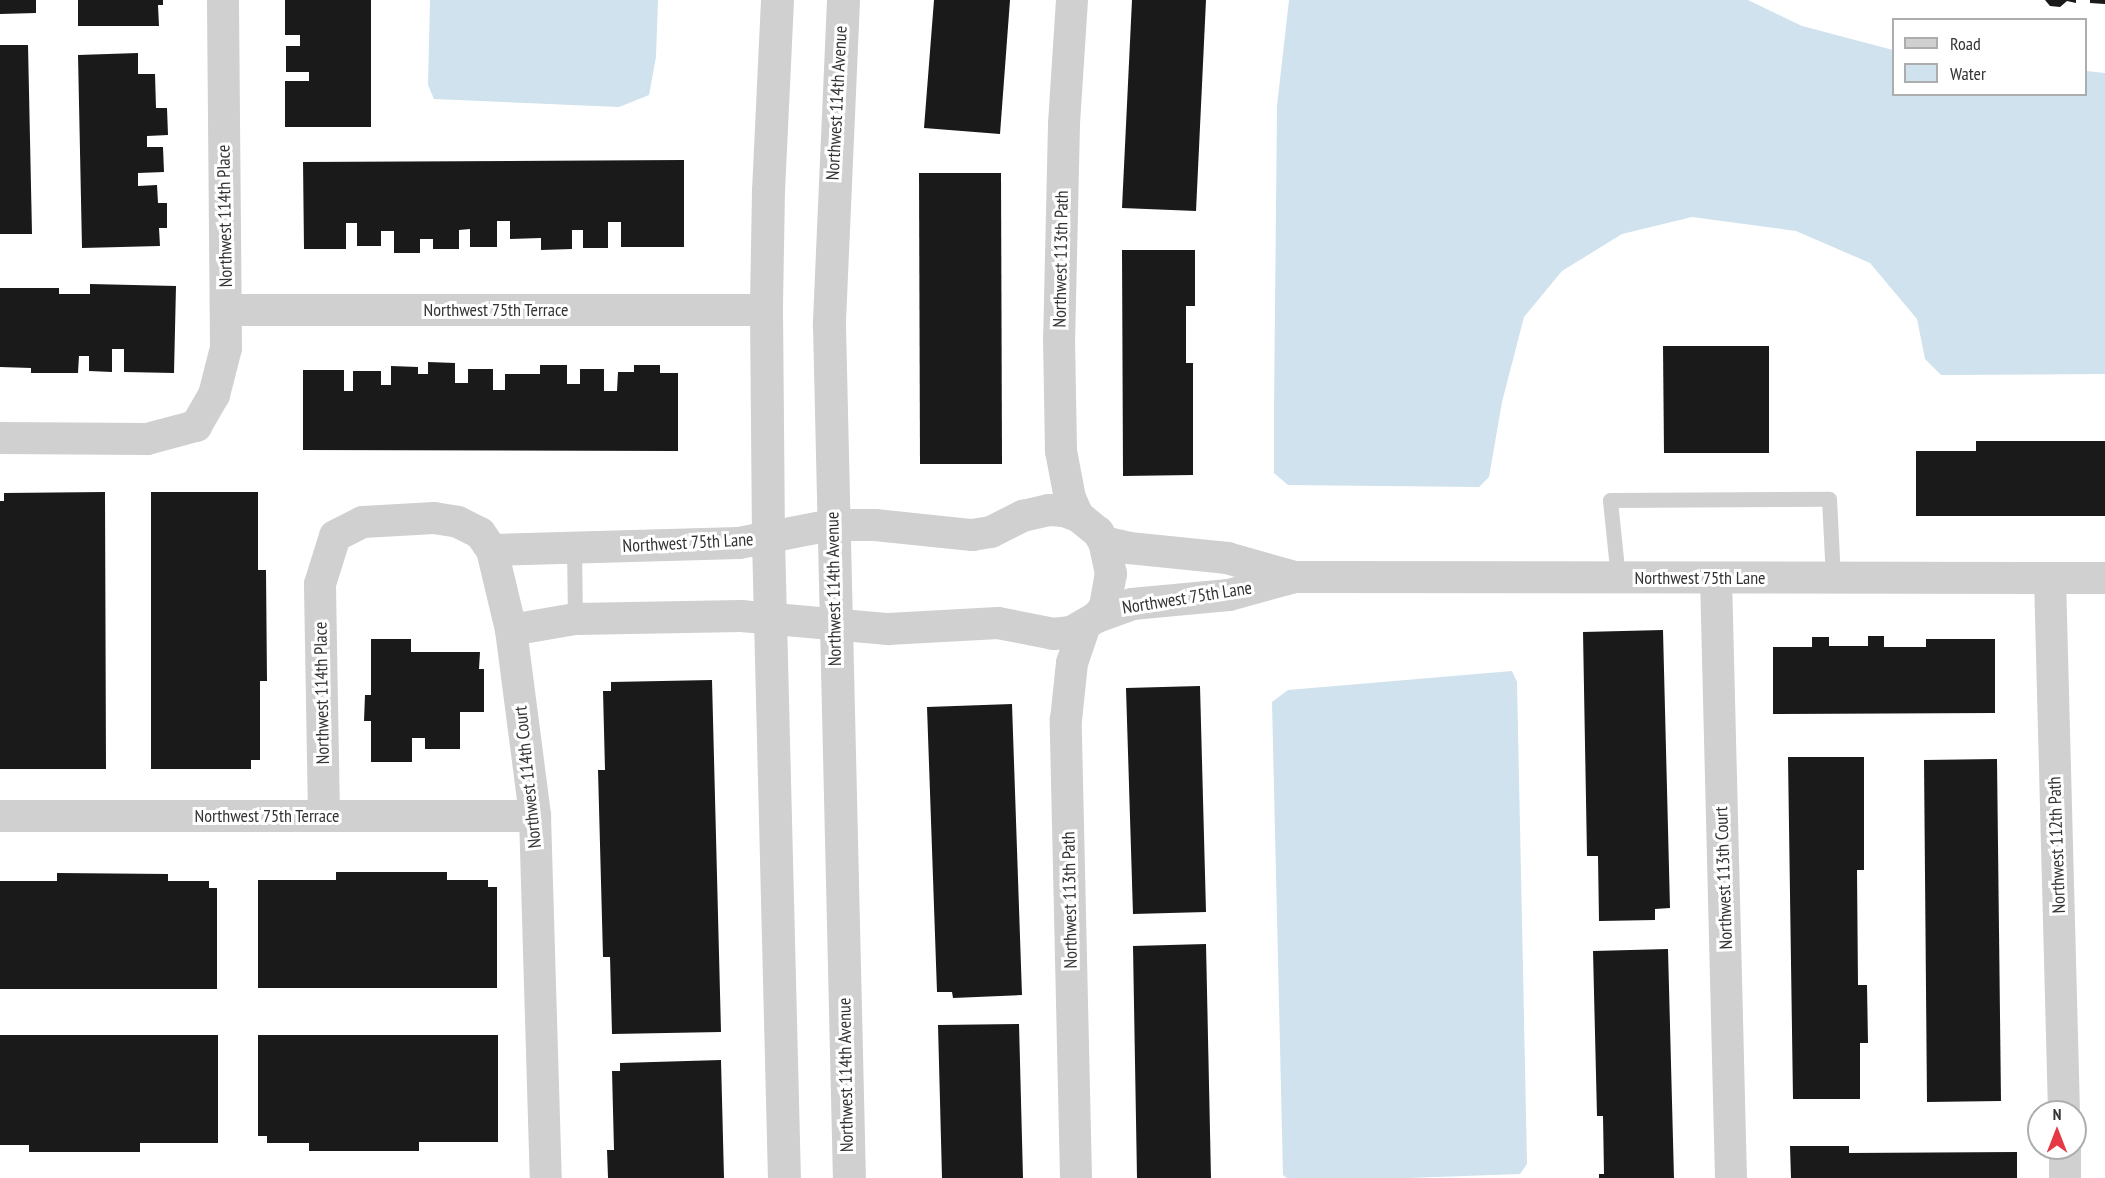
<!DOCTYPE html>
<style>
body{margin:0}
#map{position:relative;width:2105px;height:1178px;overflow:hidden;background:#fff;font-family:"PT Sans Narrow",sans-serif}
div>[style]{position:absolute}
.water>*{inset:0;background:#cfe2ee}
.building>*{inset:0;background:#1a1a1a}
.service>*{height:15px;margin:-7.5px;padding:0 7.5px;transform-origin:7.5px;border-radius:7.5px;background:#d0d0d0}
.minor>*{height:32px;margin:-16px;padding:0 16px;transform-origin:16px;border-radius:16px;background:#d0d0d0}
.tertiary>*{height:33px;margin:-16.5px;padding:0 16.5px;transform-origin:16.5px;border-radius:16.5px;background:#d0d0d0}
span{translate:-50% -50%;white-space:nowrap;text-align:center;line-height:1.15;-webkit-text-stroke:6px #fff;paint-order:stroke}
.street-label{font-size:18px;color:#333}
.legend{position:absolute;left:1892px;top:18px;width:195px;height:78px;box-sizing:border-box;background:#fff;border:2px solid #adadad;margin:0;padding:8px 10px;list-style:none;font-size:18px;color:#333}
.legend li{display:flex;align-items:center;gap:12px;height:30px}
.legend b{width:30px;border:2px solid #adadad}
.north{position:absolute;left:2027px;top:1100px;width:60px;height:60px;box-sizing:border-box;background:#fff;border:2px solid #adadad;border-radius:50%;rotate:0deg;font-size:16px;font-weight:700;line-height:24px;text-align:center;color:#333}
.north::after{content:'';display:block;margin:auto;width:21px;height:27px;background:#e63946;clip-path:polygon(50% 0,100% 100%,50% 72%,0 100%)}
</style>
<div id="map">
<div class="water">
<div style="clip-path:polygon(430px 0,658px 0,656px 57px,649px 95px,619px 107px,434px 99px,428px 85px)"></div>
<div style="clip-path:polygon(1289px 0,1748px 0,1802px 26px,1893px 50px,1894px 94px,2086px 94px,2086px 71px,2105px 73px,2105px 374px,1941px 375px,1925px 359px,1917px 319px,1870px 263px,1796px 231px,1692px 217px,1622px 234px,1562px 271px,1524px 317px,1502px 402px,1489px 477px,1479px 487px,1288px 485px,1274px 473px,1274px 411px,1277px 106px)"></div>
<div style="clip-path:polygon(1512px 671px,1517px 682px,1527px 1164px,1520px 1174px,1408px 1178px,1287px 1178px,1283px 1175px,1272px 702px,1288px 690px)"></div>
</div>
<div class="building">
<div style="clip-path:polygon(0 0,36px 0,36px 13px,0 14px)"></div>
<div style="clip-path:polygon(78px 0,163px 0,163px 5px,158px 5px,159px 26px,78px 26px)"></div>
<div style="clip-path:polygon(285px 0,371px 0,371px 127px,285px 127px,285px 81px,309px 81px,309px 72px,286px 72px,286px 46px,300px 46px,300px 35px,285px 35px)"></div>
<div style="clip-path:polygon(934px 0,1010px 0,1000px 134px,924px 128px)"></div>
<div style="clip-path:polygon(1132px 0,1206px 0,1196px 211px,1122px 208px)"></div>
<div style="clip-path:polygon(2045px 0,2076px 0,2076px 3px,2067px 1px,2060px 7px,2050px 6px)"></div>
<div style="clip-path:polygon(2090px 0,2105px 0,2105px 4px,2090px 3px)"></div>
<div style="clip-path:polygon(0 45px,28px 45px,32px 234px,0 234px)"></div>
<div style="clip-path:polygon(138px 53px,138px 74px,155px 74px,156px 108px,167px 108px,168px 135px,147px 136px,147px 147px,163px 147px,164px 172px,138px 173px,138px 186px,157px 185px,158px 203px,167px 203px,167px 228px,159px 228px,160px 246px,82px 248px,78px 55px)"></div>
<div style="clip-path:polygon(684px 160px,684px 247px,621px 247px,621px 222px,608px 222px,608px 248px,583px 248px,583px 230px,572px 230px,572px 249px,541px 250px,541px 238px,510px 239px,510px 221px,497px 221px,497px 247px,470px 247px,470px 229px,459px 230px,459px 249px,433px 249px,433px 239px,420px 239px,420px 253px,394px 253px,394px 231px,381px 231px,381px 246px,357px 246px,357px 223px,346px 223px,346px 249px,304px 249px,303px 162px)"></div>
<div style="clip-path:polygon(919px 173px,1001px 173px,1002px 464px,920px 464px)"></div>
<div style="clip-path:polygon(1122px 250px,1195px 250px,1195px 306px,1186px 306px,1186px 363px,1193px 363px,1193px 475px,1123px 476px)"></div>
<div style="clip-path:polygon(90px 284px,176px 286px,174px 373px,124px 372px,124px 349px,112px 349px,112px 372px,89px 371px,89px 356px,79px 356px,78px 373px,31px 373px,31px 368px,0 367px,0 288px,59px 288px,59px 294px,90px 294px)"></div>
<div style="clip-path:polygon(1663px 346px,1769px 346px,1769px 453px,1664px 453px)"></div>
<div style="clip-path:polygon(428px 362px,455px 363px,455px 383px,468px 383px,468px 369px,493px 369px,493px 390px,505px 390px,505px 374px,540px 374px,540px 365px,567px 365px,567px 384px,580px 384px,580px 369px,604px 369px,604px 391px,617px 391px,618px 372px,634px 372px,634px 365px,660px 365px,660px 373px,678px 373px,678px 451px,303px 450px,303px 370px,344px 370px,344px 391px,353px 391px,353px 371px,381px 371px,381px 385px,391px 385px,391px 366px,418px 367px,418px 374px,428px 374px)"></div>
<div style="clip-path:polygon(1976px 441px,2105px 441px,2105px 516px,1916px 516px,1916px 451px,1976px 451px)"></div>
<div style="clip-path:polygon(105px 492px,106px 769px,0 769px,0 501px,4px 501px,4px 493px)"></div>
<div style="clip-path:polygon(151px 492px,258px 492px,258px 570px,266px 570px,267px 681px,260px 681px,260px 760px,251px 760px,251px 769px,151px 769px)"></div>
<div style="clip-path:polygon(1663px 630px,1670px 908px,1655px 909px,1655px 920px,1599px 921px,1598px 856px,1587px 856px,1583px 632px)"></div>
<div style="clip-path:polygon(1868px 636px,1884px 636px,1884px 647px,1926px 647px,1926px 639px,1995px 639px,1995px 713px,1773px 714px,1773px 647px,1812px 647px,1812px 637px,1829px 637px,1829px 646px,1868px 646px)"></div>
<div style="clip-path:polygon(371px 639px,411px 639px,411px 652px,480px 652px,479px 669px,484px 669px,484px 712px,460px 712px,460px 749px,425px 749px,425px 738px,412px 738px,412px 762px,371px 762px,371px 721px,364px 721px,365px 695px,371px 695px)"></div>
<div style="clip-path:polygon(712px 680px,721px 1032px,612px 1034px,610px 957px,603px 957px,598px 770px,605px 770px,603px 691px,611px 691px,611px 682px)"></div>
<div style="clip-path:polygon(1200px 686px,1206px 912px,1133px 914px,1126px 688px)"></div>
<div style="clip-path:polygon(1012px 704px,1022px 995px,953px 998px,952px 992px,937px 992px,927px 707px)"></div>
<div style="clip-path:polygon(1788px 757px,1864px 757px,1864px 870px,1857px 870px,1858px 985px,1867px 985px,1868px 1043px,1860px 1043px,1860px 1099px,1793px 1099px)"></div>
<div style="clip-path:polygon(1997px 759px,2001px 1101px,1927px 1102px,1924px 760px)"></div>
<div style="clip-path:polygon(336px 872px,447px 872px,447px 880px,488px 880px,488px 887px,497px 887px,497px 988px,258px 988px,258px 880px,336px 880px)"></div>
<div style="clip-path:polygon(57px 873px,168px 874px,168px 881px,209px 881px,209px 888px,217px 888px,217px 989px,0 989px,0 881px,57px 881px)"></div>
<div style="clip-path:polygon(1206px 944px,1211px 1178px,1137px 1178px,1133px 946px)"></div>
<div style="clip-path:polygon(1668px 949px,1674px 1178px,1599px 1178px,1599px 1174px,1604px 1174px,1603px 1116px,1597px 1116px,1593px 951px)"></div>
<div style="clip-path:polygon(1019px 1024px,1023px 1178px,942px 1178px,938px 1025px)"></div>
<div style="clip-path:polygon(0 1035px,218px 1035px,218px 1143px,140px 1143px,140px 1152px,29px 1152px,29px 1145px,0 1145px)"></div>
<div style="clip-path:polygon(258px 1035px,498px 1035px,498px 1142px,419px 1142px,419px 1151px,309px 1151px,309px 1143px,267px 1143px,267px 1136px,258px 1136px)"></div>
<div style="clip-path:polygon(721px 1060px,724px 1178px,608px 1178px,607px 1150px,614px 1150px,612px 1071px,620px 1071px,620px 1063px)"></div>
<div style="clip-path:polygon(1790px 1146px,1849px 1146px,1849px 1153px,2017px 1152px,2017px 1178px,1791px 1178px)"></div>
</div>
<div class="service">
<div style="left:574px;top:547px;width:72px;rotate:89.2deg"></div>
<div style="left:1618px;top:578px;width:78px;rotate:-95.9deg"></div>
<div style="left:1610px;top:500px;width:219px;rotate:-0.3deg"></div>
<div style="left:1829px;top:499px;width:79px;rotate:87.1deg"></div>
</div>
<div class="minor">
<div style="left:1072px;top:0;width:124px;rotate:93.7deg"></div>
<div style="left:1064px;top:124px;width:213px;rotate:91.3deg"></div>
<div style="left:1059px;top:337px;width:114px;rotate:89deg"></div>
<div style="left:1061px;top:451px;width:48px;rotate:79.2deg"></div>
<div style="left:1070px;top:498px;width:20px;rotate:66deg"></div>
<div style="left:226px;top:310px;width:540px"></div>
<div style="left:0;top:438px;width:147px;rotate:0.4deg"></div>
<div style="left:147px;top:439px;width:51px;rotate:-14.9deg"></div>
<div style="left:196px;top:426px;width:36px;rotate:-60deg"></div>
<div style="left:214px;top:395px;width:49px;rotate:-75.7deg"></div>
<div style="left:226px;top:348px;width:348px;rotate:-90.5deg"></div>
<div style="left:492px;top:550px;width:247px;rotate:-1.6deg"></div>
<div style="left:739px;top:543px;width:95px;rotate:-11deg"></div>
<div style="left:832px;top:525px;width:43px"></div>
<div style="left:875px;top:525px;width:98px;rotate:5.9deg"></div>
<div style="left:972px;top:535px;width:19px;rotate:-9deg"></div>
<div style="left:991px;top:532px;width:36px;rotate:-27deg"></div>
<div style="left:1023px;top:516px;width:27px;rotate:-13deg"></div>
<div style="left:1049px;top:510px;width:15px;rotate:4deg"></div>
<div style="left:1064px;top:511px;width:15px;rotate:20deg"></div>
<div style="left:1078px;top:516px;width:26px;rotate:39deg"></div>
<div style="left:1098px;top:532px;width:12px;rotate:59deg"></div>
<div style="left:1104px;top:542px;width:26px;rotate:13deg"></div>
<div style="left:1129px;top:548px;width:99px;rotate:5.8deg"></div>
<div style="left:1227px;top:558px;width:71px;rotate:15.6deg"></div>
<div style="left:1295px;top:577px;width:810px;rotate:0.07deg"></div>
<div style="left:1716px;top:578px;width:600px;rotate:88.57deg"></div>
<div style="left:2050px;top:578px;width:534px;rotate:88.5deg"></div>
<div style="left:1097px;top:617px;width:13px;rotate:-51deg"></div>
<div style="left:1105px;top:607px;width:34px;rotate:-80deg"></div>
<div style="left:1111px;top:574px;width:33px;rotate:-102deg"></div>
<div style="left:511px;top:630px;width:65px;rotate:-9.8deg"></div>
<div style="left:575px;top:619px;width:166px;rotate:-1deg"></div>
<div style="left:741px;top:616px;width:148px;rotate:5.1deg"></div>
<div style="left:888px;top:629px;width:110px;rotate:-3.1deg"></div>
<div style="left:998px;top:623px;width:57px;rotate:11.1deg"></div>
<div style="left:1054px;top:634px;width:17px;rotate:-7deg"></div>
<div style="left:1071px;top:632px;width:30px;rotate:-30deg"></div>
<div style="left:1097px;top:617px;width:37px;rotate:-20deg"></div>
<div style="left:1132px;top:604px;width:97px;rotate:-5.3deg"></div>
<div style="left:1229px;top:595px;width:68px;rotate:-15.3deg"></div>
<div style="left:0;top:816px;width:535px"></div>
<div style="left:324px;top:816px;width:232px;rotate:-91deg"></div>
<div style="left:320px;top:584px;width:50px;rotate:-72.6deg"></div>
<div style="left:335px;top:536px;width:31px;rotate:-27deg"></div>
<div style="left:363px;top:522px;width:71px;rotate:-3.2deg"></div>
<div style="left:434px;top:518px;width:24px;rotate:9deg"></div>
<div style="left:458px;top:522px;width:25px;rotate:27deg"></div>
<div style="left:480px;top:533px;width:21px;rotate:55deg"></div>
<div style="left:492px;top:550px;width:82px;rotate:76.6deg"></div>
<div style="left:511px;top:630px;width:188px;rotate:82.6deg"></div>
<div style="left:535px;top:816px;width:362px;rotate:88.3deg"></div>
<div style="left:2065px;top:1148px;width:30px;rotate:90deg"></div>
<div style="left:1076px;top:1178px;width:458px;rotate:-91.3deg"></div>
<div style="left:1066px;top:720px;width:57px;rotate:-84deg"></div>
<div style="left:1072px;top:663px;width:40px;rotate:-71.1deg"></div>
</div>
<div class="tertiary">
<div style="left:777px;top:0;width:190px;rotate:92.7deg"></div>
<div style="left:768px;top:190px;width:120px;rotate:91deg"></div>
<div style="left:766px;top:310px;width:229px;rotate:89.5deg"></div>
<div style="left:768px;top:539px;width:639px;rotate:88.57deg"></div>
<div style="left:843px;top:0;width:326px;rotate:92.5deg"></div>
<div style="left:829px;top:326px;width:852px;rotate:88.66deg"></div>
</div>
<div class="street-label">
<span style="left:837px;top:103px;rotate:-87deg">Northwest 114th Avenue</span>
<span style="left:225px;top:216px;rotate:-91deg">Northwest 114th Place</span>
<span style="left:1061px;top:259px;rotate:-89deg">Northwest 113th Path</span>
<span style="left:496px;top:310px">Northwest 75th Terrace</span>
<span style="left:688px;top:543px;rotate:-3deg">Northwest 75th Lane</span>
<span style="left:1700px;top:578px">Northwest 75th Lane</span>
<span style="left:834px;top:589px;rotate:-91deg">Northwest 114th Avenue</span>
<span style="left:1187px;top:598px;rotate:-9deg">Northwest 75th Lane</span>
<span style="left:322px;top:693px;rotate:-91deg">Northwest 114th Place</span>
<span style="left:528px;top:777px;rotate:-96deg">Northwest 114th Court</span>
<span style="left:267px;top:816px">Northwest 75th Terrace</span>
<span style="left:2057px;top:845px;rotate:-92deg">Northwest 112th Path</span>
<span style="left:1724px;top:878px;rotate:-92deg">Northwest 113th Court</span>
<span style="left:1070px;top:900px;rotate:-91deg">Northwest 113th Path</span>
<span style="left:846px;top:1075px;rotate:-91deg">Northwest 114th Avenue</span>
</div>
<ul class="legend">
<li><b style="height:8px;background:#d0d0d0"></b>Road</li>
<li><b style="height:16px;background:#cfe2ee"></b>Water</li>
</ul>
<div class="north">N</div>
</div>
